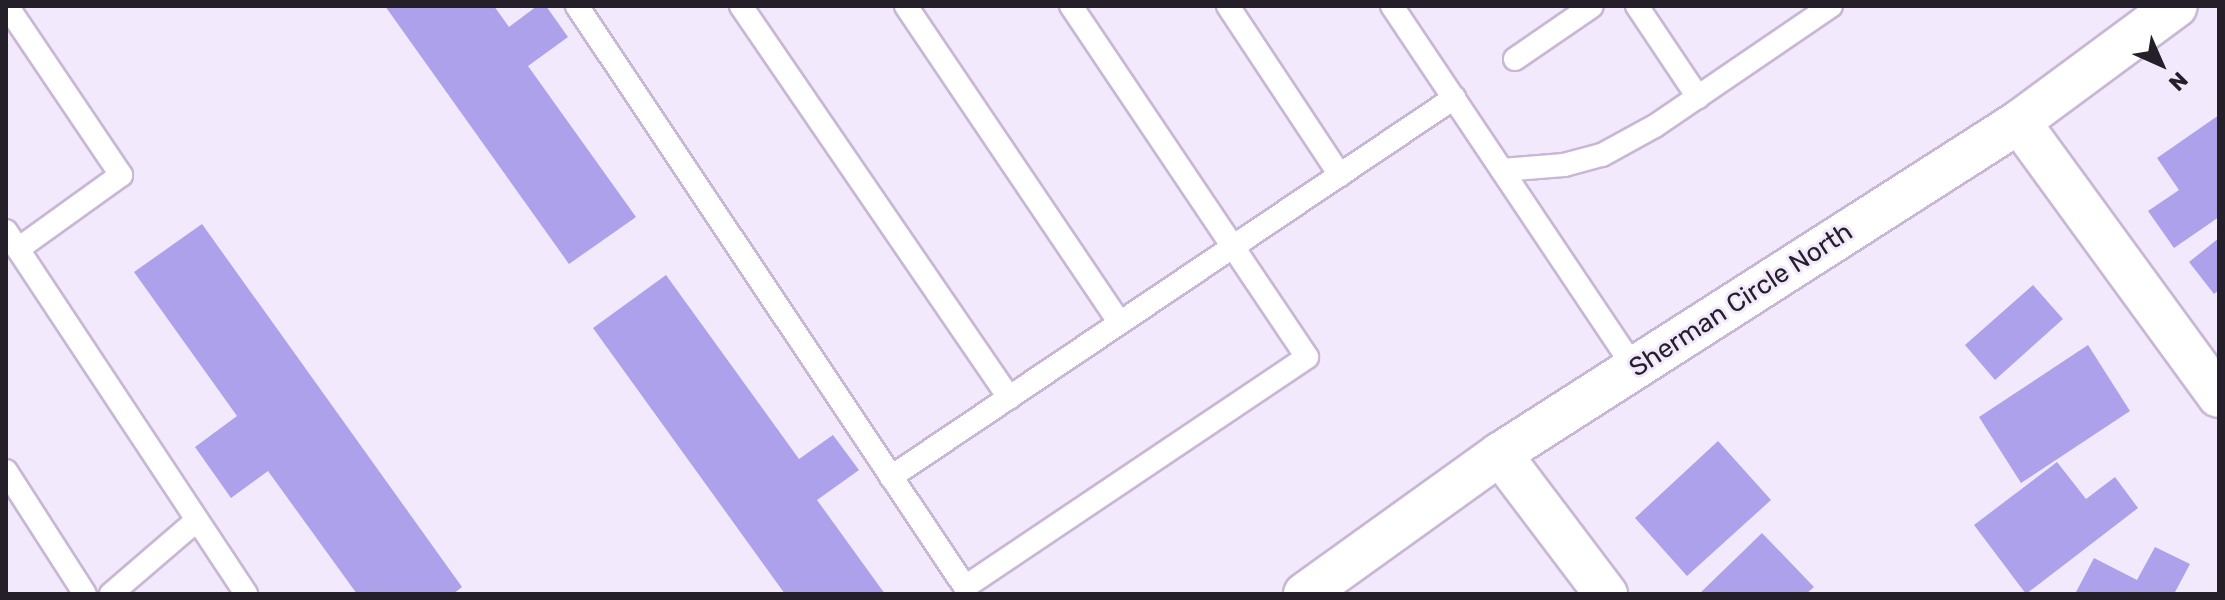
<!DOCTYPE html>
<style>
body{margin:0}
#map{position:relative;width:2225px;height:600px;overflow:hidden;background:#f3e9fc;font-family:Rubik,sans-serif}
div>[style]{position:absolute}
.building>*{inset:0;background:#ada1eb}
.roads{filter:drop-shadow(2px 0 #c8b7d5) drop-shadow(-2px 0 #c8b7d5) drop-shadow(0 2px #c8b7d5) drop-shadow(0 -2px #c8b7d5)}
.service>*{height:22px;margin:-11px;padding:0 11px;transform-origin:11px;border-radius:11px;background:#fff}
.minor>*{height:42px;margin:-21px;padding:0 21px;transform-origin:21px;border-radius:21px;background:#fff}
span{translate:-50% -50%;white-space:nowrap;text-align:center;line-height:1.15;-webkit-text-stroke:6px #f3e9fc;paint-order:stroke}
.street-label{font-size:26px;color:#251f2a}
.frame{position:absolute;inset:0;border:8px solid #251f2a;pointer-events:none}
.north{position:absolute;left:2121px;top:24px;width:80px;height:80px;-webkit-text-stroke:6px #f3e9fc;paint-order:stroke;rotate:135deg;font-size:22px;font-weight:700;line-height:32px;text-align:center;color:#251f2a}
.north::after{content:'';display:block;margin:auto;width:28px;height:36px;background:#251f2a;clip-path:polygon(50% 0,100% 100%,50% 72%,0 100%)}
</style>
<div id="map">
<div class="building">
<div style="clip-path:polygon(385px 6px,494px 6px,509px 27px,537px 6px,546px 6px,568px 37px,528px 66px,636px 217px,569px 264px)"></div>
<div style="clip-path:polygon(2219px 115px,2219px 217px,2174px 248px,2148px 211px,2179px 190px,2157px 158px)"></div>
<div style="clip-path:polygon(202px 224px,462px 587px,453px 594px,357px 594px,268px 471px,231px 498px,195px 447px,237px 416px,134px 272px)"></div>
<div style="clip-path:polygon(2219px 238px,2219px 290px,2214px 294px,2189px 262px)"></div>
<div style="clip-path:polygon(666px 275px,799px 459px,833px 435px,859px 470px,817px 500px,885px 594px,785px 594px,593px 328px)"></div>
<div style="clip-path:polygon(2033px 285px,2063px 319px,1995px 380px,1965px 345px)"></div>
<div style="clip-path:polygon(2088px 345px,2130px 411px,2021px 483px,1979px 417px)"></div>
<div style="clip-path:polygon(1718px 441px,1771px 500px,1687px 576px,1635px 518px)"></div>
<div style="clip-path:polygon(2057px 462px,2086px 499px,2115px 477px,2138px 508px,2026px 594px,1974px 525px)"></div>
<div style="clip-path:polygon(1762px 533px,1814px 587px,1806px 594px,1699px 594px)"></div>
<div style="clip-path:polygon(2155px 547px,2190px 564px,2174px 594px,2075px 594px,2094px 558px,2137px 580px)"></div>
</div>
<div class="roads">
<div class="service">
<div style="left:7px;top:6px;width:204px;rotate:56deg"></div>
<div style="left:121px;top:175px;width:127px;rotate:144.3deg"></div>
<div style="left:577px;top:6px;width:699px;rotate:56.26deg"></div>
<div style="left:965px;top:587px;width:412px;rotate:-33.9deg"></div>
<div style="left:1307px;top:357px;width:423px;rotate:-123.9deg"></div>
<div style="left:741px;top:6px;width:475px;rotate:55.6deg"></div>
<div style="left:906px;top:6px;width:382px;rotate:56deg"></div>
<div style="left:1228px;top:6px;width:203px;rotate:56.5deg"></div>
<div style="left:1392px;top:6px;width:435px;rotate:56.2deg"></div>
<div style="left:1637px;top:6px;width:110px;rotate:56.2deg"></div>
<div style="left:1515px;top:59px;width:93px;rotate:-34.5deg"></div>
<div style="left:1502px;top:170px;width:62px;rotate:-4.6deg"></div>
<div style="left:1564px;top:165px;width:39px;rotate:-15deg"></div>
<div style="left:1602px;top:155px;width:60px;rotate:-28.7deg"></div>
<div style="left:1655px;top:126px;width:213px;rotate:-34.3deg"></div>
<div style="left:6px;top:231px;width:435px;rotate:56.5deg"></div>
<div style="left:6px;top:471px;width:146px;rotate:57.3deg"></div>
<div style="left:891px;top:477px;width:679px;rotate:-33.95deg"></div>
<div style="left:111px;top:594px;width:113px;rotate:-40.7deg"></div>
</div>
<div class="minor">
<div style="left:2019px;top:122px;width:339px;rotate:53.9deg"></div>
<div style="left:1500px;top:454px;width:176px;rotate:52.9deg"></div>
<div style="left:1305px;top:594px;width:240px;rotate:-35.7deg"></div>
<div style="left:1500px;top:454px;width:616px;rotate:-32.61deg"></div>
<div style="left:2019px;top:122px;width:195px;rotate:-36.5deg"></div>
</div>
</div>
<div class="street-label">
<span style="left:1741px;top:300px;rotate:-33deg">Sherman Circle North</span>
</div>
<div class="frame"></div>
<div class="north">N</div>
</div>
